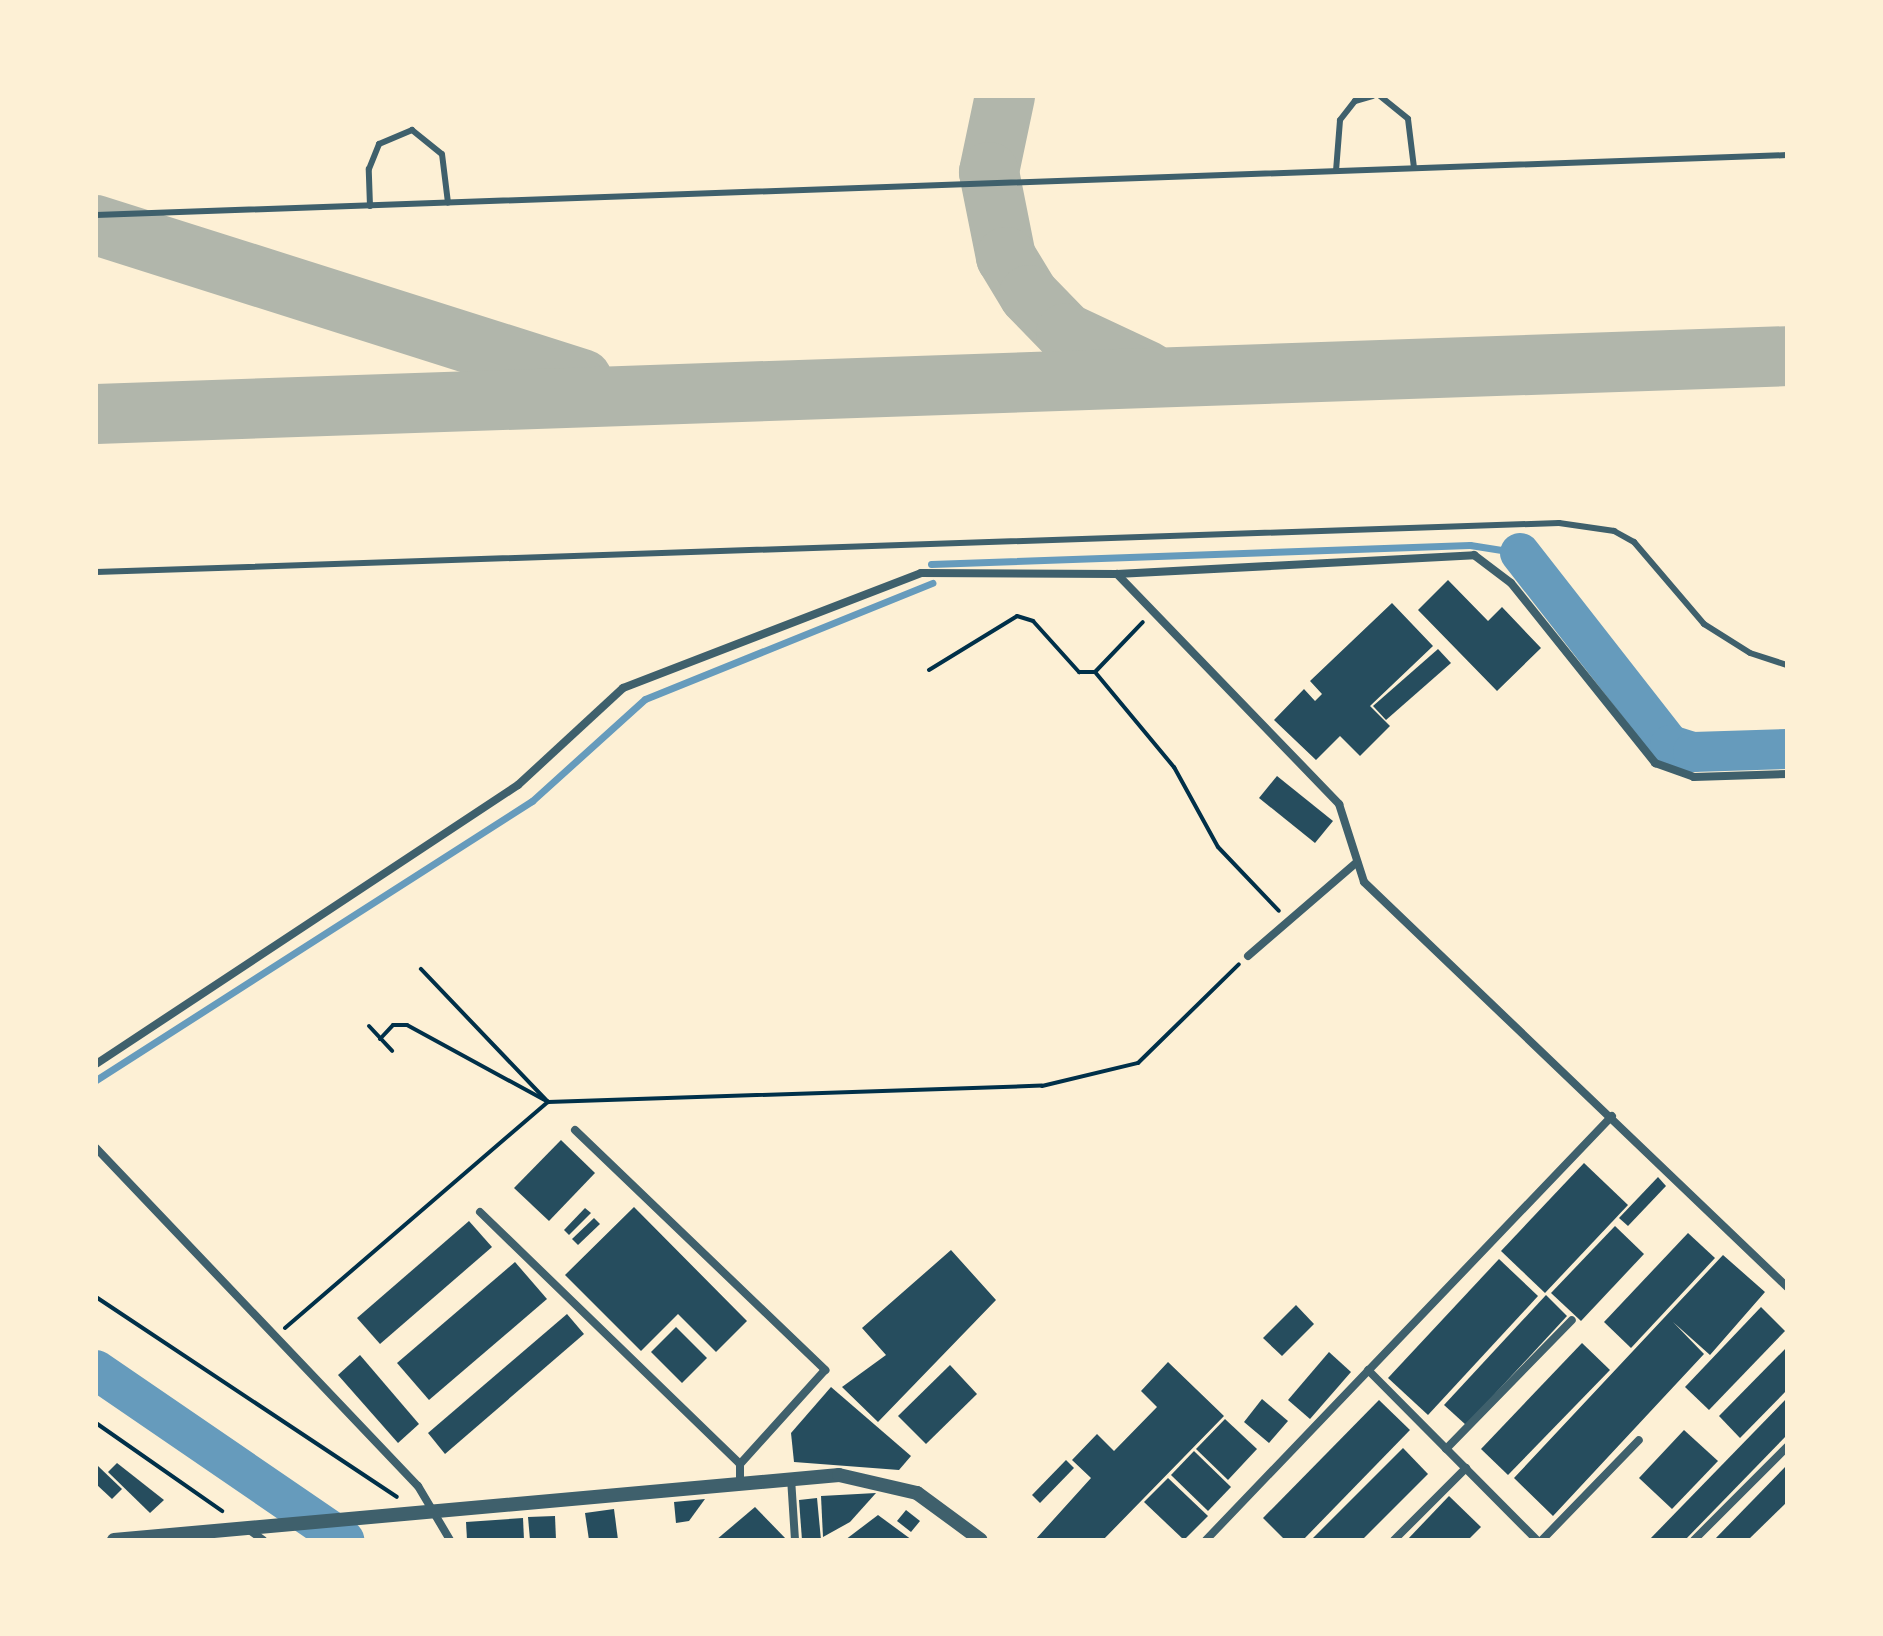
<!DOCTYPE html>
<style>
body{margin:0}
#map{position:relative;width:1883px;height:1636px;overflow:hidden;background:#fdf0d5;font-family:"Work Sans",sans-serif}
div>[style]{position:absolute}
.stream>*{height:7px;margin:-3.5px;padding:0 3.5px;transform-origin:3.5px;border-radius:3.5px;background:#669bbc}
.river>*{height:40px;margin:-20px;padding:0 20px;transform-origin:20px;border-radius:20px;background:#669bbc}
.taxiway>*{height:60px;margin:-30px;padding:0 30px;transform-origin:30px;border-radius:30px;background:#b1b6ab}
.building>*{inset:0;background:#264d5e}
.path>*{height:4px;margin:-2px;padding:0 2px;transform-origin:2px;border-radius:2px;background:#003049}
.service>*{height:6px;margin:-3px;padding:0 3px;transform-origin:3px;border-radius:3px;background:#3f606c}
.minor>*{height:8px;margin:-4px;padding:0 4px;transform-origin:4px;border-radius:4px;background:#3f606c}
.tertiary>*{height:14px;margin:-7px;padding:0 7px;transform-origin:7px;border-radius:7px;background:#3f606c}
span{translate:-50% -50%;white-space:nowrap;text-align:center;line-height:1.15;-webkit-text-stroke:8px #fdf0d5;paint-order:stroke}
.frame{position:absolute;inset:0;border:98px solid #fdf0d5;pointer-events:none}
</style>
<div id="map">
<div class="stream">
<div style="left:931px;top:564px;width:539px;rotate:-2.02deg"></div>
<div style="left:1470px;top:545px;width:51px;rotate:9.1deg"></div>
<div style="left:96px;top:1080px;width:518px;rotate:-32.62deg"></div>
<div style="left:532px;top:801px;width:152px;rotate:-42.1deg"></div>
<div style="left:645px;top:699px;width:310px;rotate:-22deg"></div>
</div>
<div class="river">
<div style="left:1520px;top:553px;width:244px;rotate:52deg"></div>
<div style="left:1670px;top:745px;width:24px;rotate:17deg"></div>
<div style="left:1693px;top:752px;width:94px;rotate:-1.8deg"></div>
<div style="left:96px;top:1370px;width:301px;rotate:34.4deg"></div>
</div>
<div class="taxiway">
<div style="left:1005px;top:96px;width:78px;rotate:101.9deg"></div>
<div style="left:989px;top:172px;width:87px;rotate:78.7deg"></div>
<div style="left:1006px;top:257px;width:44px;rotate:58.8deg"></div>
<div style="left:1029px;top:295px;width:53px;rotate:45.8deg"></div>
<div style="left:1066px;top:333px;width:89px;rotate:25.1deg"></div>
<div style="left:96px;top:225px;width:510px;rotate:17.58deg"></div>
<div style="left:96px;top:414px;width:1692px;rotate:-1.96deg"></div>
</div>
<div class="building">
<div style="clip-path:polygon(1448px 580px,1488px 621px,1502px 607px,1541px 648px,1497px 691px,1418px 610px)"></div>
<div style="clip-path:polygon(1392px 603px,1433px 646px,1370px 706px,1390px 726px,1360px 756px,1340px 736px,1316px 760px,1274px 720px,1304px 689px,1315px 701px,1322px 694px,1310px 681px)"></div>
<div style="clip-path:polygon(1438px 649px,1451px 663px,1386px 720px,1373px 706px)"></div>
<div style="clip-path:polygon(1277px 776px,1333px 821px,1315px 843px,1259px 798px)"></div>
<div style="clip-path:polygon(561px 1140px,595px 1173px,549px 1221px,514px 1188px)"></div>
<div style="clip-path:polygon(1584px 1163px,1628px 1205px,1545px 1293px,1501px 1251px)"></div>
<div style="clip-path:polygon(1658px 1177px,1666px 1186px,1628px 1226px,1619px 1218px)"></div>
<div style="clip-path:polygon(634px 1207px,747px 1321px,716px 1352px,678px 1314px,641px 1351px,565px 1275px)"></div>
<div style="clip-path:polygon(585px 1208px,591px 1213px,569px 1235px,564px 1230px)"></div>
<div style="clip-path:polygon(594px 1218px,600px 1224px,578px 1245px,572px 1239px)"></div>
<div style="clip-path:polygon(469px 1221px,492px 1247px,380px 1344px,357px 1318px)"></div>
<div style="clip-path:polygon(1615px 1226px,1644px 1254px,1581px 1321px,1551px 1293px)"></div>
<div style="clip-path:polygon(1688px 1233px,1715px 1258px,1631px 1348px,1604px 1322px)"></div>
<div style="clip-path:polygon(951px 1250px,996px 1300px,878px 1422px,842px 1387px,886px 1355px,862px 1328px)"></div>
<div style="clip-path:polygon(1723px 1255px,1765px 1292px,1710px 1355px,1673px 1322px,1704px 1354px,1553px 1516px,1514px 1478px)"></div>
<div style="clip-path:polygon(1499px 1259px,1538px 1296px,1428px 1415px,1388px 1378px)"></div>
<div style="clip-path:polygon(515px 1262px,547px 1299px,429px 1400px,397px 1363px)"></div>
<div style="clip-path:polygon(1546px 1295px,1567px 1316px,1466px 1425px,1444px 1405px)"></div>
<div style="clip-path:polygon(1296px 1305px,1314px 1324px,1282px 1356px,1263px 1338px)"></div>
<div style="clip-path:polygon(1761px 1307px,1785px 1331px,1709px 1410px,1685px 1387px)"></div>
<div style="clip-path:polygon(567px 1314px,584px 1334px,445px 1454px,428px 1433px)"></div>
<div style="clip-path:polygon(676px 1327px,707px 1358px,682px 1383px,651px 1352px)"></div>
<div style="clip-path:polygon(1582px 1343px,1610px 1370px,1508px 1475px,1481px 1449px)"></div>
<div style="clip-path:polygon(1787px 1347px,1787px 1390px,1740px 1438px,1719px 1416px)"></div>
<div style="clip-path:polygon(1329px 1352px,1351px 1372px,1310px 1419px,1288px 1400px)"></div>
<div style="clip-path:polygon(360px 1355px,419px 1424px,398px 1443px,338px 1375px)"></div>
<div style="clip-path:polygon(1168px 1362px,1224px 1416px,1103px 1540px,1035px 1540px,1091px 1478px,1072px 1460px,1097px 1434px,1114px 1451px,1157px 1407px,1141px 1391px)"></div>
<div style="clip-path:polygon(950px 1365px,977px 1394px,926px 1444px,898px 1416px)"></div>
<div style="clip-path:polygon(831px 1387px,911px 1456px,899px 1470px,794px 1462px,791px 1433px)"></div>
<div style="clip-path:polygon(1787px 1398px,1787px 1435px,1685px 1540px,1649px 1540px)"></div>
<div style="clip-path:polygon(1262px 1399px,1288px 1421px,1269px 1443px,1244px 1422px)"></div>
<div style="clip-path:polygon(1379px 1400px,1410px 1430px,1303px 1540px,1285px 1540px,1263px 1518px)"></div>
<div style="clip-path:polygon(1225px 1419px,1257px 1449px,1228px 1480px,1196px 1449px)"></div>
<div style="clip-path:polygon(1684px 1430px,1718px 1461px,1672px 1509px,1639px 1478px)"></div>
<div style="clip-path:polygon(1403px 1448px,1428px 1474px,1362px 1540px,1311px 1540px)"></div>
<div style="clip-path:polygon(1194px 1451px,1231px 1487px,1208px 1511px,1171px 1475px)"></div>
<div style="clip-path:polygon(1066px 1460px,1074px 1468px,1040px 1503px,1032px 1495px)"></div>
<div style="clip-path:polygon(117px 1463px,164px 1500px,150px 1513px,108px 1472px)"></div>
<div style="clip-path:polygon(1787px 1465px,1787px 1502px,1748px 1540px,1714px 1540px)"></div>
<div style="clip-path:polygon(98px 1466px,122px 1489px,112px 1499px,96px 1484px)"></div>
<div style="clip-path:polygon(1168px 1478px,1208px 1516px,1184px 1540px,1144px 1502px)"></div>
<div style="clip-path:polygon(876px 1493px,850px 1522px,823px 1537px,821px 1496px)"></div>
<div style="clip-path:polygon(1449px 1496px,1481px 1527px,1468px 1540px,1407px 1540px)"></div>
<div style="clip-path:polygon(817px 1498px,821px 1540px,802px 1540px,799px 1500px)"></div>
<div style="clip-path:polygon(705px 1499px,689px 1521px,676px 1523px,674px 1502px)"></div>
<div style="clip-path:polygon(755px 1507px,787px 1540px,716px 1540px)"></div>
<div style="clip-path:polygon(614px 1509px,618px 1540px,589px 1540px,585px 1513px)"></div>
<div style="clip-path:polygon(906px 1510px,920px 1521px,911px 1532px,897px 1521px)"></div>
<div style="clip-path:polygon(878px 1515px,912px 1540px,845px 1540px)"></div>
<div style="clip-path:polygon(555px 1516px,556px 1540px,530px 1540px,528px 1517px)"></div>
<div style="clip-path:polygon(523px 1518px,524px 1540px,467px 1540px,466px 1522px)"></div>
</div>
<div class="path">
<div style="left:929px;top:670px;width:103px;rotate:-31.5deg"></div>
<div style="left:1017px;top:616px;width:17px;rotate:17deg"></div>
<div style="left:1033px;top:621px;width:69px;rotate:48deg"></div>
<div style="left:1079px;top:672px;width:16px"></div>
<div style="left:1095px;top:672px;width:124px;rotate:50.3deg"></div>
<div style="left:1174px;top:767px;width:91px;rotate:61.2deg"></div>
<div style="left:1218px;top:847px;width:88px;rotate:46.4deg"></div>
<div style="left:1095px;top:672px;width:69px;rotate:-46.2deg"></div>
<div style="left:369px;top:1026px;width:34px;rotate:47deg"></div>
<div style="left:380px;top:1039px;width:19px;rotate:-47deg"></div>
<div style="left:393px;top:1025px;width:14px"></div>
<div style="left:407px;top:1025px;width:161px;rotate:28.6deg"></div>
<div style="left:548px;top:1102px;width:494px;rotate:-1.9deg"></div>
<div style="left:1042px;top:1086px;width:99px;rotate:-13.5deg"></div>
<div style="left:1138px;top:1063px;width:141px;rotate:-44.4deg"></div>
<div style="left:96px;top:1297px;width:361px;rotate:33.6deg"></div>
<div style="left:285px;top:1328px;width:347px;rotate:-40.7deg"></div>
<div style="left:548px;top:1102px;width:184px;rotate:-133.7deg"></div>
<div style="left:96px;top:1423px;width:154px;rotate:34.9deg"></div>
</div>
<div class="service">
<div style="left:1380px;top:96px;width:36px;rotate:39deg"></div>
<div style="left:1408px;top:119px;width:49px;rotate:83deg"></div>
<div style="left:1336px;top:171px;width:51px;rotate:-85.5deg"></div>
<div style="left:1340px;top:120px;width:24px;rotate:-52deg"></div>
<div style="left:1355px;top:101px;width:18px;rotate:-16deg"></div>
<div style="left:370px;top:206px;width:37px;rotate:-92deg"></div>
<div style="left:369px;top:169px;width:27px;rotate:-68deg"></div>
<div style="left:379px;top:144px;width:36px;rotate:-23deg"></div>
<div style="left:412px;top:130px;width:38px;rotate:39deg"></div>
<div style="left:442px;top:154px;width:49px;rotate:83deg"></div>
<div style="left:96px;top:215px;width:1692px;rotate:-2.03deg"></div>
<div style="left:96px;top:572px;width:1464px;rotate:-1.92deg"></div>
<div style="left:1559px;top:523px;width:56px;rotate:8.3deg"></div>
<div style="left:1614px;top:531px;width:23px;rotate:29deg"></div>
<div style="left:1634px;top:542px;width:108px;rotate:49.5deg"></div>
<div style="left:1704px;top:624px;width:54px;rotate:32.2deg"></div>
<div style="left:1750px;top:653px;width:39px;rotate:18deg"></div>
</div>
<div class="minor">
<div style="left:1117px;top:574px;width:320px;rotate:46deg"></div>
<div style="left:1339px;top:804px;width:82px;rotate:72.2deg"></div>
<div style="left:1364px;top:882px;width:586px;rotate:43.75deg"></div>
<div style="left:1248px;top:956px;width:144px;rotate:-40.8deg"></div>
<div style="left:96px;top:1064px;width:506px;rotate:-33.47deg"></div>
<div style="left:518px;top:785px;width:143px;rotate:-42.7deg"></div>
<div style="left:623px;top:688px;width:319px;rotate:-21.1deg"></div>
<div style="left:921px;top:573px;width:196px;rotate:0.3deg"></div>
<div style="left:1117px;top:574px;width:358px;rotate:-3deg"></div>
<div style="left:1474px;top:555px;width:46px;rotate:37.1deg"></div>
<div style="left:1511px;top:583px;width:231px;rotate:51.3deg"></div>
<div style="left:1655px;top:763px;width:41px;rotate:19.7deg"></div>
<div style="left:1694px;top:777px;width:93px;rotate:-1.8deg"></div>
<div style="left:575px;top:1130px;width:347px;rotate:43.8deg"></div>
<div style="left:825px;top:1370px;width:127px;rotate:132.1deg"></div>
<div style="left:96px;top:1148px;width:467px;rotate:46.4deg"></div>
<div style="left:418px;top:1486px;width:63px;rotate:59.3deg"></div>
<div style="left:480px;top:1212px;width:362px;rotate:44.1deg"></div>
<div style="left:740px;top:1464px;width:18px;rotate:90deg"></div>
<div style="left:1368px;top:1370px;width:240px;rotate:45.2deg"></div>
<div style="left:1446px;top:1449px;width:180px;rotate:-45.7deg"></div>
<div style="left:791px;top:1478px;width:62px;rotate:86.3deg"></div>
<div style="left:248px;top:1529px;width:19px;rotate:36deg"></div>
<div style="left:1206px;top:1540px;width:587px;rotate:-46.24deg"></div>
<div style="left:1394px;top:1540px;width:102px;rotate:-45deg"></div>
<div style="left:1542px;top:1540px;width:139px;rotate:-45.9deg"></div>
<div style="left:1694px;top:1540px;width:132px;rotate:-45deg"></div>
</div>
<div class="tertiary">
<div style="left:114px;top:1540px;width:728px;rotate:-5.12deg"></div>
<div style="left:839px;top:1475px;width:80px;rotate:13deg"></div>
<div style="left:917px;top:1493px;width:79px;rotate:36.3deg"></div>
</div>
<div class="frame"></div>
</div>
